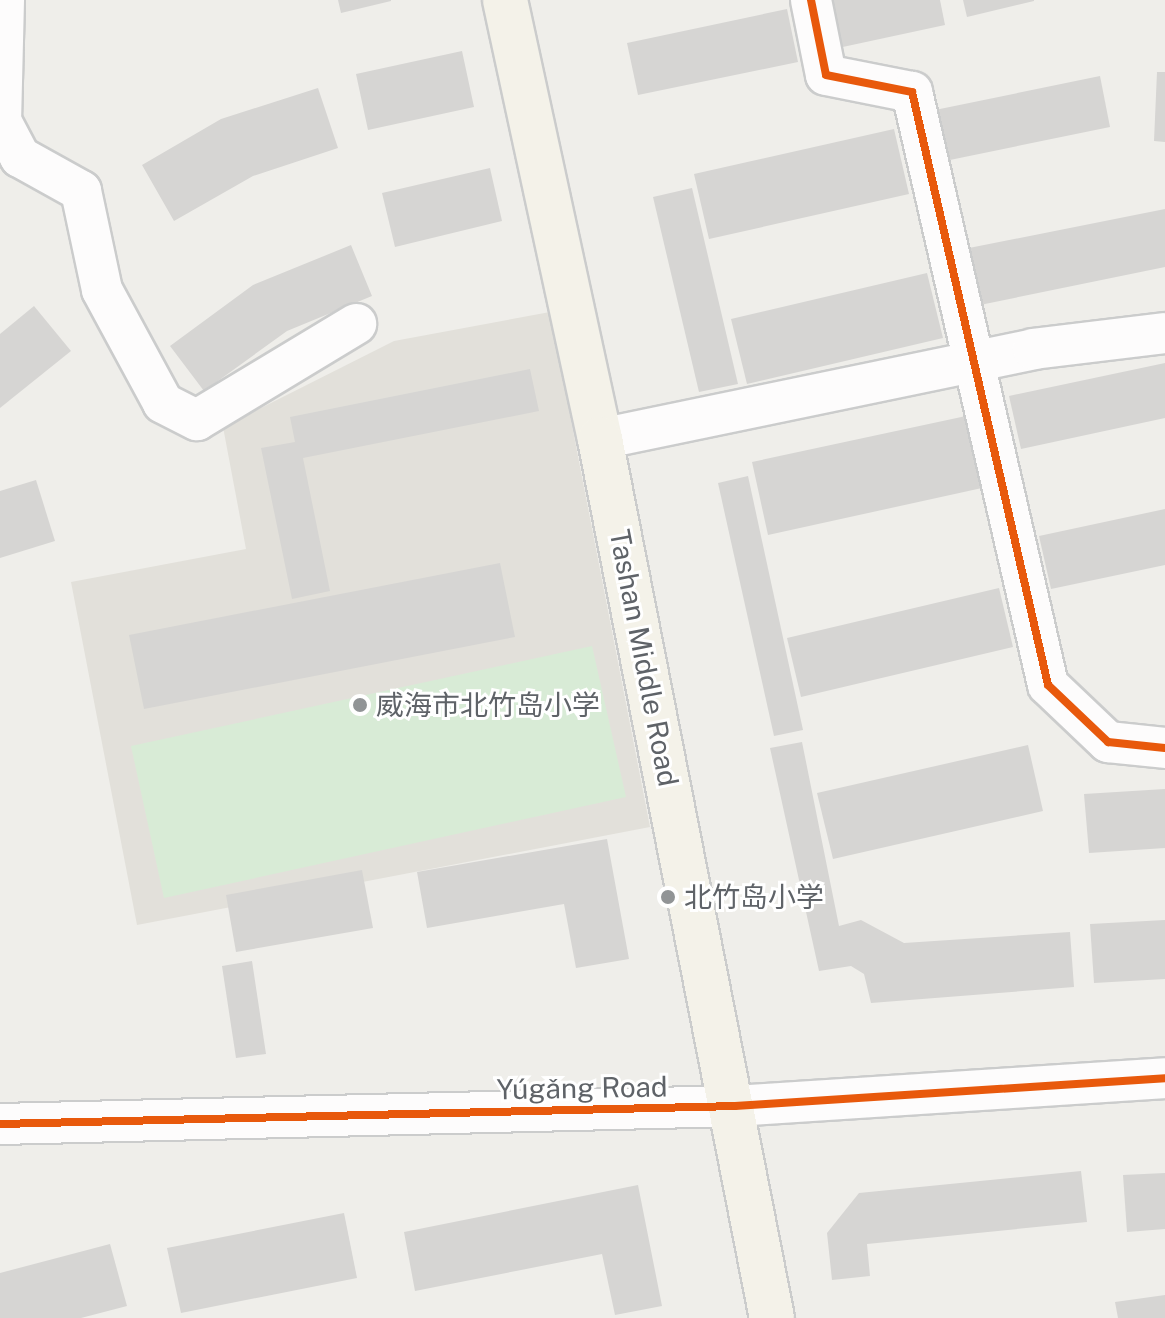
<!DOCTYPE html>
<meta charset="utf-8">
<style>
body{margin:0}
#map{position:relative;width:1165px;height:1318px;overflow:hidden;background:#efeeea;font-family:"Public Sans","Noto Sans SC",sans-serif}
div>[style]{position:absolute}
.education>*{inset:0;background:#e2e0da}
.green>*{inset:0;background:#d8ebd6}
.building>*{inset:0;background:#d6d5d3}
.roads{filter:drop-shadow(2px 0 #cbcccc) drop-shadow(-2px 0 #cbcccc) drop-shadow(0 2px #cbcccc) drop-shadow(0 -2px #cbcccc)}
.minor>*{height:40px;margin:-20px;padding:0 20px;transform-origin:20px;border-radius:20px;background:#fdfcfc}
.major>*{height:44px;margin:-22px;padding:0 22px;transform-origin:22px;border-radius:22px;background:#f4f2e9}
.cycleway>*{height:8px;margin:-4px;padding:0 4px;transform-origin:4px;border-radius:4px;background:#e8590c}
.dots>*{width:22px;height:22px;translate:-50% -50%;box-sizing:border-box;border:4px solid #fff;border-radius:50%}
span{translate:-50% -50%;white-space:nowrap;text-align:center;line-height:1.15;-webkit-text-stroke:6px #fff;paint-order:stroke}
.street-label{font-size:28px;color:#5f6368}
.poi-label{font-size:28px;color:#5f6368}
.left{translate:0 -50%;text-align:left}
</style>
<div id="map">
<div class="education">
<div style="clip-path:polygon(550px 312px,650px 827px,137px 925px,71px 582px,246px 549px,223px 427px,394px 341px)"></div>
</div>
<div class="green">
<div style="clip-path:polygon(592px 646px,626px 797px,164px 898px,131px 746px)"></div>
</div>
<div class="building">
<div style="clip-path:polygon(338px 0,391px 0,391px 1px,341px 13px)"></div>
<div style="clip-path:polygon(828px 0,940px 0,945px 25px,838px 48px)"></div>
<div style="clip-path:polygon(963px 0,1034px 0,1034px 1px,967px 17px)"></div>
<div style="clip-path:polygon(787px 9px,798px 62px,638px 95px,627px 43px)"></div>
<div style="clip-path:polygon(462px 51px,474px 107px,368px 130px,356px 74px)"></div>
<div style="clip-path:polygon(1157px 72px,1165px 72px,1165px 142px,1154px 141px)"></div>
<div style="clip-path:polygon(1100px 76px,1110px 127px,945px 161px,935px 110px)"></div>
<div style="clip-path:polygon(318px 88px,338px 148px,253px 176px,174px 221px,142px 165px,221px 119px)"></div>
<div style="clip-path:polygon(894px 129px,909px 194px,709px 239px,694px 174px)"></div>
<div style="clip-path:polygon(490px 168px,502px 221px,395px 247px,382px 193px)"></div>
<div style="clip-path:polygon(692px 188px,738px 384px,699px 392px,653px 197px)"></div>
<div style="clip-path:polygon(1165px 209px,1165px 267px,980px 305px,969px 248px)"></div>
<div style="clip-path:polygon(351px 245px,372px 296px,287px 331px,204px 391px,170px 346px,253px 285px)"></div>
<div style="clip-path:polygon(927px 273px,943px 338px,747px 384px,731px 319px)"></div>
<div style="clip-path:polygon(34px 306px,71px 351px,0 408px,0 334px)"></div>
<div style="clip-path:polygon(1165px 363px,1165px 418px,1021px 449px,1009px 396px)"></div>
<div style="clip-path:polygon(530px 369px,539px 411px,303px 458px,330px 591px,292px 599px,261px 448px,295px 442px,290px 417px)"></div>
<div style="clip-path:polygon(966px 416px,982px 488px,768px 535px,752px 462px)"></div>
<div style="clip-path:polygon(748px 476px,803px 730px,774px 736px,718px 483px)"></div>
<div style="clip-path:polygon(36px 480px,55px 541px,0 558px,0 491px)"></div>
<div style="clip-path:polygon(1165px 509px,1165px 565px,1051px 589px,1039px 536px)"></div>
<div style="clip-path:polygon(500px 563px,515px 637px,144px 709px,129px 635px)"></div>
<div style="clip-path:polygon(999px 588px,1013px 647px,801px 697px,787px 638px)"></div>
<div style="clip-path:polygon(802px 742px,839px 926px,861px 920px,904px 943px,1070px 932px,1074px 987px,871px 1003px,864px 974px,851px 966px,819px 971px,770px 748px)"></div>
<div style="clip-path:polygon(1028px 745px,1043px 811px,833px 859px,817px 793px)"></div>
<div style="clip-path:polygon(1165px 789px,1165px 848px,1089px 853px,1084px 794px)"></div>
<div style="clip-path:polygon(607px 839px,629px 959px,576px 968px,564px 904px,427px 928px,417px 872px)"></div>
<div style="clip-path:polygon(362px 870px,373px 928px,236px 952px,226px 895px)"></div>
<div style="clip-path:polygon(1165px 920px,1165px 979px,1094px 983px,1090px 924px)"></div>
<div style="clip-path:polygon(252px 961px,266px 1054px,236px 1058px,222px 966px)"></div>
<div style="clip-path:polygon(1081px 1171px,1087px 1222px,867px 1244px,870px 1276px,832px 1280px,827px 1233px,859px 1193px)"></div>
<div style="clip-path:polygon(1165px 1173px,1165px 1229px,1127px 1232px,1123px 1175px)"></div>
<div style="clip-path:polygon(638px 1185px,662px 1306px,615px 1315px,602px 1254px,415px 1291px,404px 1232px)"></div>
<div style="clip-path:polygon(344px 1213px,357px 1278px,181px 1313px,167px 1248px)"></div>
<div style="clip-path:polygon(110px 1244px,127px 1306px,81px 1318px,0 1318px,0 1273px)"></div>
<div style="clip-path:polygon(1165px 1295px,1165px 1318px,1118px 1318px,1115px 1302px)"></div>
</div>
<div class="roads">
<div class="minor">
<div style="left:4px;top:0;width:121px;rotate:91.4deg"></div>
<div style="left:1px;top:121px;width:41px;rotate:62.2deg"></div>
<div style="left:20px;top:157px;width:70px;rotate:29.1deg"></div>
<div style="left:81px;top:191px;width:101px;rotate:78deg"></div>
<div style="left:102px;top:290px;width:128px;rotate:61.6deg"></div>
<div style="left:163px;top:403px;width:38px;rotate:27deg"></div>
<div style="left:197px;top:420px;width:186px;rotate:-31.1deg"></div>
<div style="left:811px;top:0;width:76px;rotate:78.7deg"></div>
<div style="left:826px;top:75px;width:88px;rotate:11.2deg"></div>
<div style="left:912px;top:92px;width:608px;rotate:77.08deg"></div>
<div style="left:1048px;top:685px;width:83px;rotate:43.5deg"></div>
<div style="left:1108px;top:742px;width:57px;rotate:6deg"></div>
<div style="left:600px;top:439px;width:442px;rotate:-11.7deg"></div>
<div style="left:1033px;top:349px;width:133px;rotate:-6.9deg"></div>
<div style="left:0;top:1124px;width:735px;rotate:-1.4deg"></div>
<div style="left:735px;top:1106px;width:431px;rotate:-3.7deg"></div>
</div>
<div class="major">
<div style="left:505px;top:0;width:449px;rotate:77.8deg"></div>
<div style="left:600px;top:439px;width:896px;rotate:78.93deg"></div>
</div>
</div>
<div class="cycleway">
<div style="left:811px;top:0;width:76px;rotate:78.7deg"></div>
<div style="left:826px;top:75px;width:88px;rotate:11.2deg"></div>
<div style="left:912px;top:92px;width:608px;rotate:77.08deg"></div>
<div style="left:1048px;top:685px;width:83px;rotate:43.5deg"></div>
<div style="left:1108px;top:742px;width:57px;rotate:6deg"></div>
<div style="left:0;top:1124px;width:735px;rotate:-1.4deg"></div>
<div style="left:735px;top:1106px;width:431px;rotate:-3.7deg"></div>
</div>
<div class="dots">
<div style="left:360px;top:705px;background:#919496"></div>
<div style="left:668px;top:897px;background:#919496"></div>
</div>
<div class="street-label">
<span style="left:644px;top:658px;rotate:79deg">Tashan Middle Road</span>
<span style="left:582px;top:1088px;rotate:-1deg">Yúgǎng Road</span>
</div>
<div class="poi-label">
<span class="left" style="left:376px;top:705px">威海市北竹岛小学</span>
<span class="left" style="left:684px;top:897px">北竹岛小学</span>
</div>
</div>
